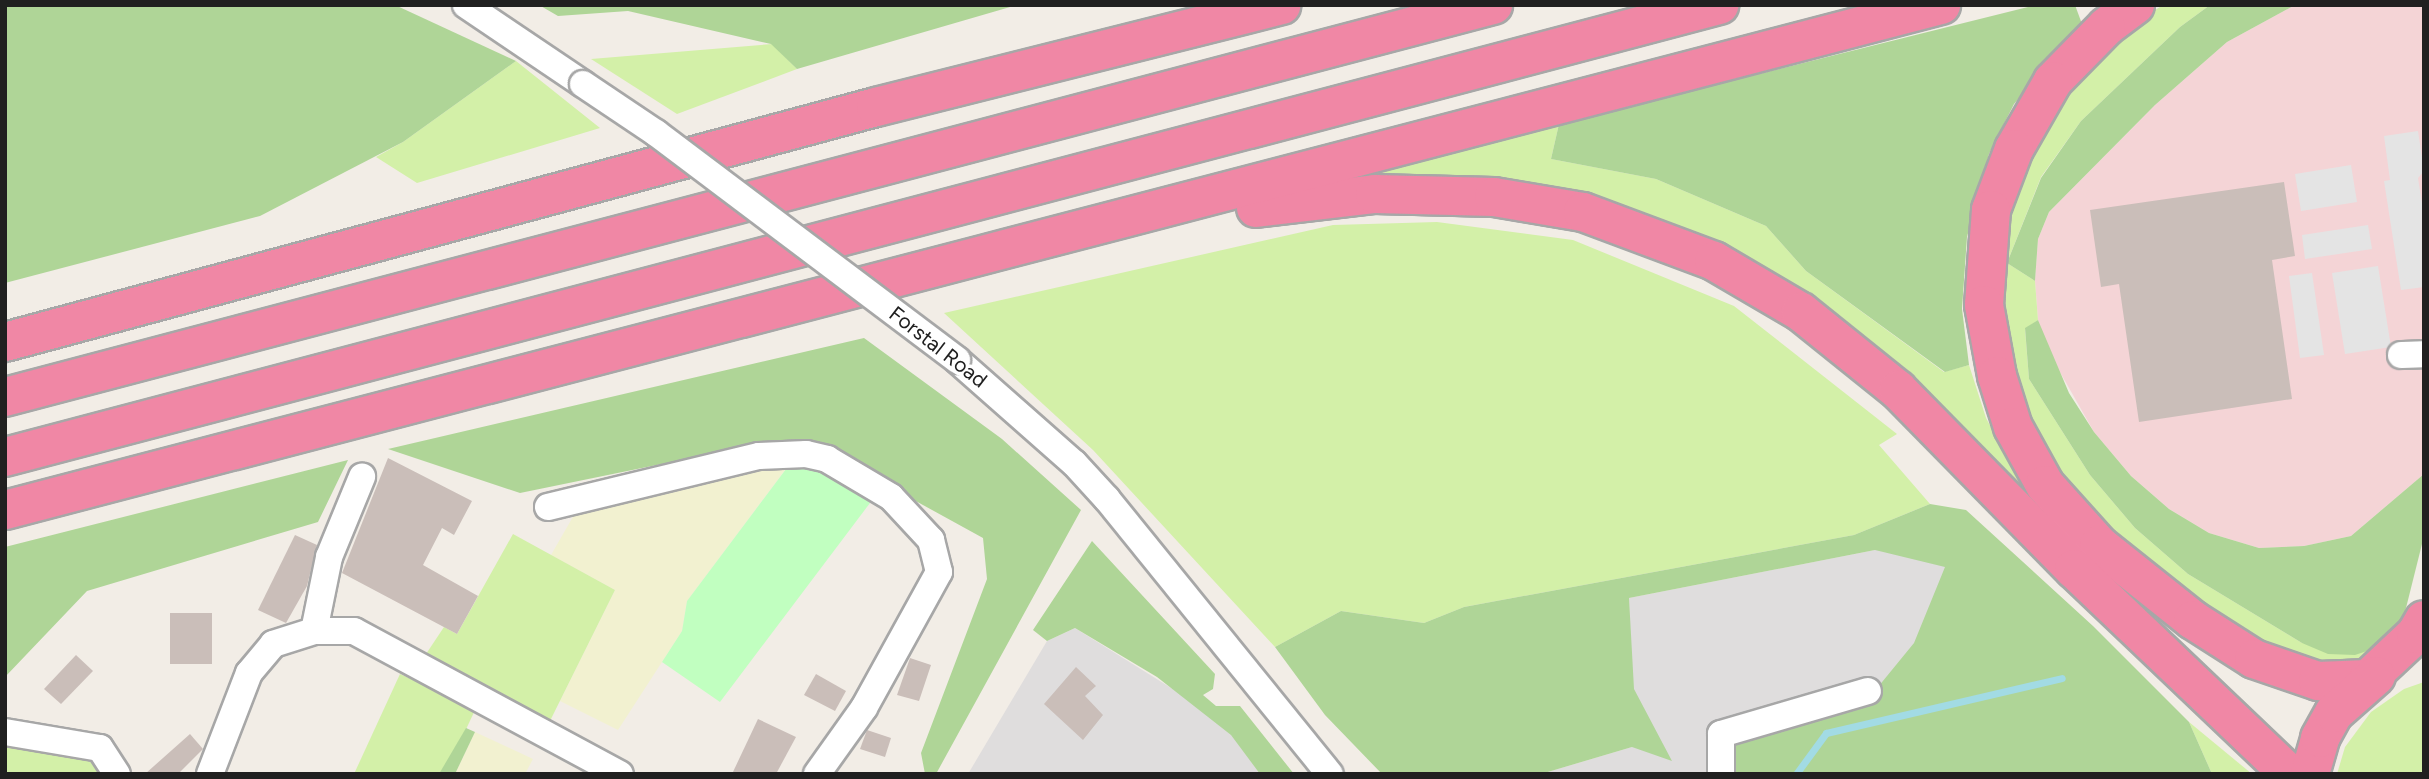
<!DOCTYPE html>
<style>
body{margin:0}
#map{position:relative;width:2429px;height:779px;overflow:hidden;background:#f2ede6;font-family:Figtree,sans-serif}
div>[style]{position:absolute}
.residential>*{inset:0;background:#dfdddd}
.commercial>*{inset:0;background:#f4d4d6}
.farmland>*{inset:0;background:#f2f1d0}
.grass>*{inset:0;background:#d3f0a8}
.forest>*{inset:0;background:#afd597}
.park>*{inset:0;background:#c1ffc0}
.parking>*{inset:0;background:#e4e4e4}
.stream>*{height:7px;margin:-3.5px;padding:0 3.5px;transform-origin:3.5px;border-radius:3.5px;background:#a2dbe4}
.building>*{inset:0;background:#cabeb9}
.roads{filter:drop-shadow(2px 0 #a7a7a7) drop-shadow(-2px 0 #a7a7a7) drop-shadow(0 2px #a7a7a7) drop-shadow(0 -2px #a7a7a7)}
.minor>*{height:26px;margin:-13px;padding:0 13px;transform-origin:13px;border-radius:13px;background:#fff}
.highway>*{height:38px;margin:-19px;padding:0 19px;transform-origin:19px;border-radius:19px;background:#f087a5}
.bridges{filter:drop-shadow(2px 0 #a7a7a7) drop-shadow(-2px 0 #a7a7a7) drop-shadow(0 2px #a7a7a7) drop-shadow(0 -2px #a7a7a7)}
.minor-bridge>*{height:26px;margin:-13px;padding:0 13px;transform-origin:13px;border-radius:13px;background:#fff}
span{translate:-50% -50%;white-space:nowrap;text-align:center;line-height:1.15;-webkit-text-stroke:7px #fff;paint-order:stroke}
.street-label{font-size:21px;color:#202020}
.frame{position:absolute;inset:0;border:7px solid #202020;pointer-events:none}
</style>
<div id="map">
<div class="residential">
<div style="clip-path:polygon(1962px 527px,1993px 660px,1756px 774px,1541px 774px,1632px 747px,1629px 598px,1875px 550px)"></div>
<div style="clip-path:polygon(1075px 628px,1240px 731px,1275px 774px,968px 774px,1047px 641px)"></div>
</div>
<div class="commercial">
<div style="clip-path:polygon(2295px 5px,2424px 5px,2424px 474px,2351px 536px,2304px 546px,2259px 548px,2209px 533px,2169px 509px,2131px 476px,2094px 432px,2048px 351px,2038px 320px,2035px 281px,2038px 239px,2049px 212px,2155px 105px,2227px 42px)"></div>
</div>
<div class="farmland">
<div style="clip-path:polygon(794px 458px,687px 601px,682px 631px,618px 730px,560px 701px,615px 590px,551px 555px,578px 508px)"></div>
<div style="clip-path:polygon(475px 732px,533px 759px,525px 774px,455px 774px)"></div>
</div>
<div class="grass">
<div style="clip-path:polygon(2163px 5px,2210px 5px,2180px 27px,2081px 121px,2041px 177px,2007px 263px,2035px 281px,2038px 320px,2025px 329px,2029px 379px,2090px 475px,2135px 528px,2188px 574px,2302px 643px,2385px 645px,2357px 662px,2330px 666px,2248px 644px,2077px 503px,2028px 430px,1997px 301px,2015px 176px,2058px 99px,2140px 20px)"></div>
<div style="clip-path:polygon(772px 44px,797px 69px,677px 114px,591px 59px)"></div>
<div style="clip-path:polygon(516px 61px,600px 128px,417px 183px,376px 157px,403px 142px)"></div>
<div style="clip-path:polygon(1559px 124px,1551px 159px,1656px 179px,1766px 226px,1806px 271px,1944px 372px,1969px 365px,1986px 418px,2037px 513px,1715px 242px,1652px 216px,1594px 199px,1341px 180px)"></div>
<div style="clip-path:polygon(1437px 222px,1573px 240px,1734px 306px,1897px 434px,1879px 445px,1930px 504px,1854px 535px,1464px 607px,1424px 623px,1341px 611px,1275px 647px,1093px 450px,944px 313px,1333px 225px)"></div>
<div style="clip-path:polygon(513px 534px,615px 590px,546px 729px,418px 666px,444px 627px,457px 634px)"></div>
<div style="clip-path:polygon(400px 674px,476px 708px,445px 774px,354px 774px)"></div>
<div style="clip-path:polygon(2424px 682px,2424px 774px,2337px 774px,2345px 747px,2371px 712px,2404px 689px)"></div>
<div style="clip-path:polygon(2189px 722px,2252px 774px,2212px 774px)"></div>
<div style="clip-path:polygon(5px 730px,78px 753px,107px 774px,5px 774px)"></div>
</div>
<div class="forest">
<div style="clip-path:polygon(5px 5px,395px 5px,516px 61px,403px 142px,260px 216px,5px 283px)"></div>
<div style="clip-path:polygon(539px 5px,1017px 5px,797px 69px,771px 44px,628px 11px,558px 16px)"></div>
<div style="clip-path:polygon(2036px 5px,2075px 5px,2082px 24px,2014px 104px,1989px 154px,1967px 237px,1962px 309px,1969px 365px,1945px 372px,1806px 271px,1766px 226px,1656px 179px,1551px 159px,1559px 124px)"></div>
<div style="clip-path:polygon(2210px 5px,2295px 5px,2227px 42px,2155px 105px,2049px 212px,2038px 239px,2035px 281px,2007px 263px,2041px 178px,2081px 121px,2180px 27px)"></div>
<div style="clip-path:polygon(2038px 320px,2069px 393px,2094px 432px,2131px 476px,2169px 509px,2209px 533px,2259px 548px,2304px 546px,2351px 536px,2424px 474px,2424px 536px,2403px 620px,2385px 645px,2355px 655px,2328px 654px,2302px 643px,2188px 574px,2135px 528px,2090px 475px,2029px 379px,2025px 328px)"></div>
<div style="clip-path:polygon(864px 338px,1002px 439px,1081px 510px,936px 774px,925px 774px,921px 753px,987px 579px,983px 538px,812px 444px,764px 443px,520px 493px,388px 449px)"></div>
<div style="clip-path:polygon(348px 460px,318px 522px,87px 591px,5px 677px,5px 547px)"></div>
<div style="clip-path:polygon(1930px 504px,1966px 510px,2093px 626px,2189px 722px,2212px 774px,1734px 774px,1736px 737px,1869px 698px,1914px 643px,1945px 567px,1875px 550px,1629px 598px,1634px 689px,1672px 761px,1632px 747px,1541px 774px,1382px 774px,1325px 715px,1275px 647px,1341px 611px,1424px 623px,1464px 607px,1854px 535px)"></div>
<div style="clip-path:polygon(1092px 541px,1215px 674px,1213px 689px,1203px 695px,1216px 706px,1240px 706px,1294px 774px,1260px 774px,1231px 735px,1157px 677px,1075px 628px,1047px 641px,1033px 630px)"></div>
<div style="clip-path:polygon(466px 728px,475px 732px,455px 774px,439px 774px)"></div>
</div>
<div class="park">
<div style="clip-path:polygon(792px 461px,825px 463px,873px 499px,720px 702px,662px 662px,682px 631px,687px 601px)"></div>
</div>
<div class="parking">
<div style="clip-path:polygon(2418px 131px,2424px 171px,2418px 178px,2424px 216px,2424px 287px,2401px 290px,2384px 181px,2390px 180px,2384px 136px)"></div>
<div style="clip-path:polygon(2351px 165px,2357px 202px,2301px 211px,2295px 174px)"></div>
<div style="clip-path:polygon(2368px 225px,2372px 249px,2305px 259px,2302px 235px)"></div>
<div style="clip-path:polygon(2378px 266px,2391px 347px,2345px 354px,2332px 273px)"></div>
<div style="clip-path:polygon(2312px 273px,2324px 355px,2300px 358px,2289px 276px)"></div>
</div>
<div class="stream">
<div style="left:1796px;top:774px;width:51px;rotate:-53.8deg"></div>
<div style="left:1826px;top:733px;width:242px;rotate:-13.1deg"></div>
</div>
<div class="building">
<div style="clip-path:polygon(2284px 182px,2295px 256px,2272px 260px,2292px 399px,2139px 422px,2119px 284px,2101px 287px,2090px 210px)"></div>
<div style="clip-path:polygon(388px 458px,472px 501px,454px 535px,442px 528px,423px 565px,478px 596px,457px 634px,342px 573px)"></div>
<div style="clip-path:polygon(295px 535px,317px 545px,307px 586px,286px 623px,258px 610px)"></div>
<div style="clip-path:polygon(170px 613px,212px 613px,212px 664px,170px 664px)"></div>
<div style="clip-path:polygon(76px 655px,93px 671px,61px 704px,44px 689px)"></div>
<div style="clip-path:polygon(910px 658px,931px 665px,919px 701px,897px 695px)"></div>
<div style="clip-path:polygon(1076px 667px,1096px 686px,1085px 696px,1103px 715px,1083px 740px,1044px 704px)"></div>
<div style="clip-path:polygon(816px 674px,846px 691px,835px 711px,804px 695px)"></div>
<div style="clip-path:polygon(758px 719px,796px 737px,776px 774px,732px 774px)"></div>
<div style="clip-path:polygon(867px 730px,891px 738px,885px 757px,860px 749px)"></div>
<div style="clip-path:polygon(190px 734px,203px 749px,178px 774px,145px 774px)"></div>
</div>
<div class="roads">
<div class="minor">
<div style="left:466px;top:5px;width:141px;rotate:34deg"></div>
<div style="left:2401px;top:355px;width:23px;rotate:-2deg"></div>
<div style="left:957px;top:360px;width:156px;rotate:41.4deg"></div>
<div style="left:1074px;top:463px;width:49px;rotate:47.5deg"></div>
<div style="left:1107px;top:499px;width:354px;rotate:51deg"></div>
<div style="left:548px;top:507px;width:217px;rotate:-13.6deg"></div>
<div style="left:759px;top:456px;width:47px;rotate:-2.4deg"></div>
<div style="left:806px;top:454px;width:22px;rotate:13deg"></div>
<div style="left:827px;top:459px;width:74px;rotate:30.7deg"></div>
<div style="left:891px;top:497px;width:59px;rotate:47.1deg"></div>
<div style="left:931px;top:540px;width:33px;rotate:76deg"></div>
<div style="left:939px;top:572px;width:155px;rotate:118.9deg"></div>
<div style="left:864px;top:708px;width:81px;rotate:125.5deg"></div>
<div style="left:314px;top:631px;width:76px;rotate:-78.5deg"></div>
<div style="left:329px;top:557px;width:87px;rotate:-67.6deg"></div>
<div style="left:5px;top:732px;width:96px;rotate:9.6deg"></div>
<div style="left:100px;top:748px;width:31px;rotate:57deg"></div>
<div style="left:210px;top:774px;width:108px;rotate:-68.9deg"></div>
<div style="left:249px;top:673px;width:38px;rotate:-50deg"></div>
<div style="left:273px;top:644px;width:43px;rotate:-17.6deg"></div>
<div style="left:314px;top:631px;width:40px"></div>
<div style="left:354px;top:631px;width:302px;rotate:28.3deg"></div>
<div style="left:1721px;top:774px;width:40px;rotate:-90deg"></div>
<div style="left:1721px;top:734px;width:153px;rotate:-16.3deg"></div>
</div>
<div class="highway">
<div style="left:2135px;top:5px;width:36px;rotate:143deg"></div>
<div style="left:2106px;top:27px;width:76px;rotate:134.5deg"></div>
<div style="left:2053px;top:81px;width:78px;rotate:119.8deg"></div>
<div style="left:2014px;top:149px;width:65px;rotate:110.7deg"></div>
<div style="left:1991px;top:210px;width:95px;rotate:94.2deg"></div>
<div style="left:1984px;top:305px;width:72px;rotate:79.6deg"></div>
<div style="left:1997px;top:376px;width:53px;rotate:72.6deg"></div>
<div style="left:2013px;top:427px;width:66px;rotate:61.1deg"></div>
<div style="left:2045px;top:485px;width:81px;rotate:48deg"></div>
<div style="left:2099px;top:545px;width:120px;rotate:38.6deg"></div>
<div style="left:2193px;top:620px;width:72px;rotate:32.6deg"></div>
<div style="left:2254px;top:659px;width:68px;rotate:19deg"></div>
<div style="left:2318px;top:681px;width:50px;rotate:-2.3deg"></div>
<div style="left:2368px;top:679px;width:66px;rotate:-43.2deg"></div>
<div style="left:2416px;top:634px;width:16px;rotate:-60deg"></div>
<div style="left:1256px;top:208px;width:120px;rotate:-6.7deg"></div>
<div style="left:1375px;top:194px;width:119px;rotate:1.4deg"></div>
<div style="left:1494px;top:197px;width:90px;rotate:9.6deg"></div>
<div style="left:1583px;top:212px;width:140px;rotate:20.5deg"></div>
<div style="left:1714px;top:261px;width:101px;rotate:30.4deg"></div>
<div style="left:1801px;top:312px;width:124px;rotate:38.8deg"></div>
<div style="left:1898px;top:390px;width:251px;rotate:45.5deg"></div>
<div style="left:2074px;top:569px;width:297px;rotate:43.6deg"></div>
<div style="left:5px;top:342px;width:902px;rotate:-15.1deg"></div>
<div style="left:876px;top:107px;width:418px;rotate:-14.1deg"></div>
<div style="left:5px;top:397px;width:1539px;rotate:-14.76deg"></div>
<div style="left:5px;top:457px;width:1773px;rotate:-14.77deg"></div>
<div style="left:5px;top:510px;width:2001px;rotate:-14.62deg"></div>
<div style="left:2310px;top:774px;width:37px;rotate:-74deg"></div>
<div style="left:2320px;top:738px;width:29px;rotate:-61deg"></div>
<div style="left:2334px;top:713px;width:56px;rotate:-41.4deg"></div>
</div>
</div>
<div class="bridges">
<div class="minor-bridge">
<div style="left:583px;top:84px;width:88px;rotate:33.9deg"></div>
<div style="left:656px;top:133px;width:377px;rotate:37deg"></div>
</div>
</div>
<div class="street-label">
<span style="left:938px;top:347px;rotate:38deg">Forstal Road</span>
</div>
<div class="frame"></div>
</div>
